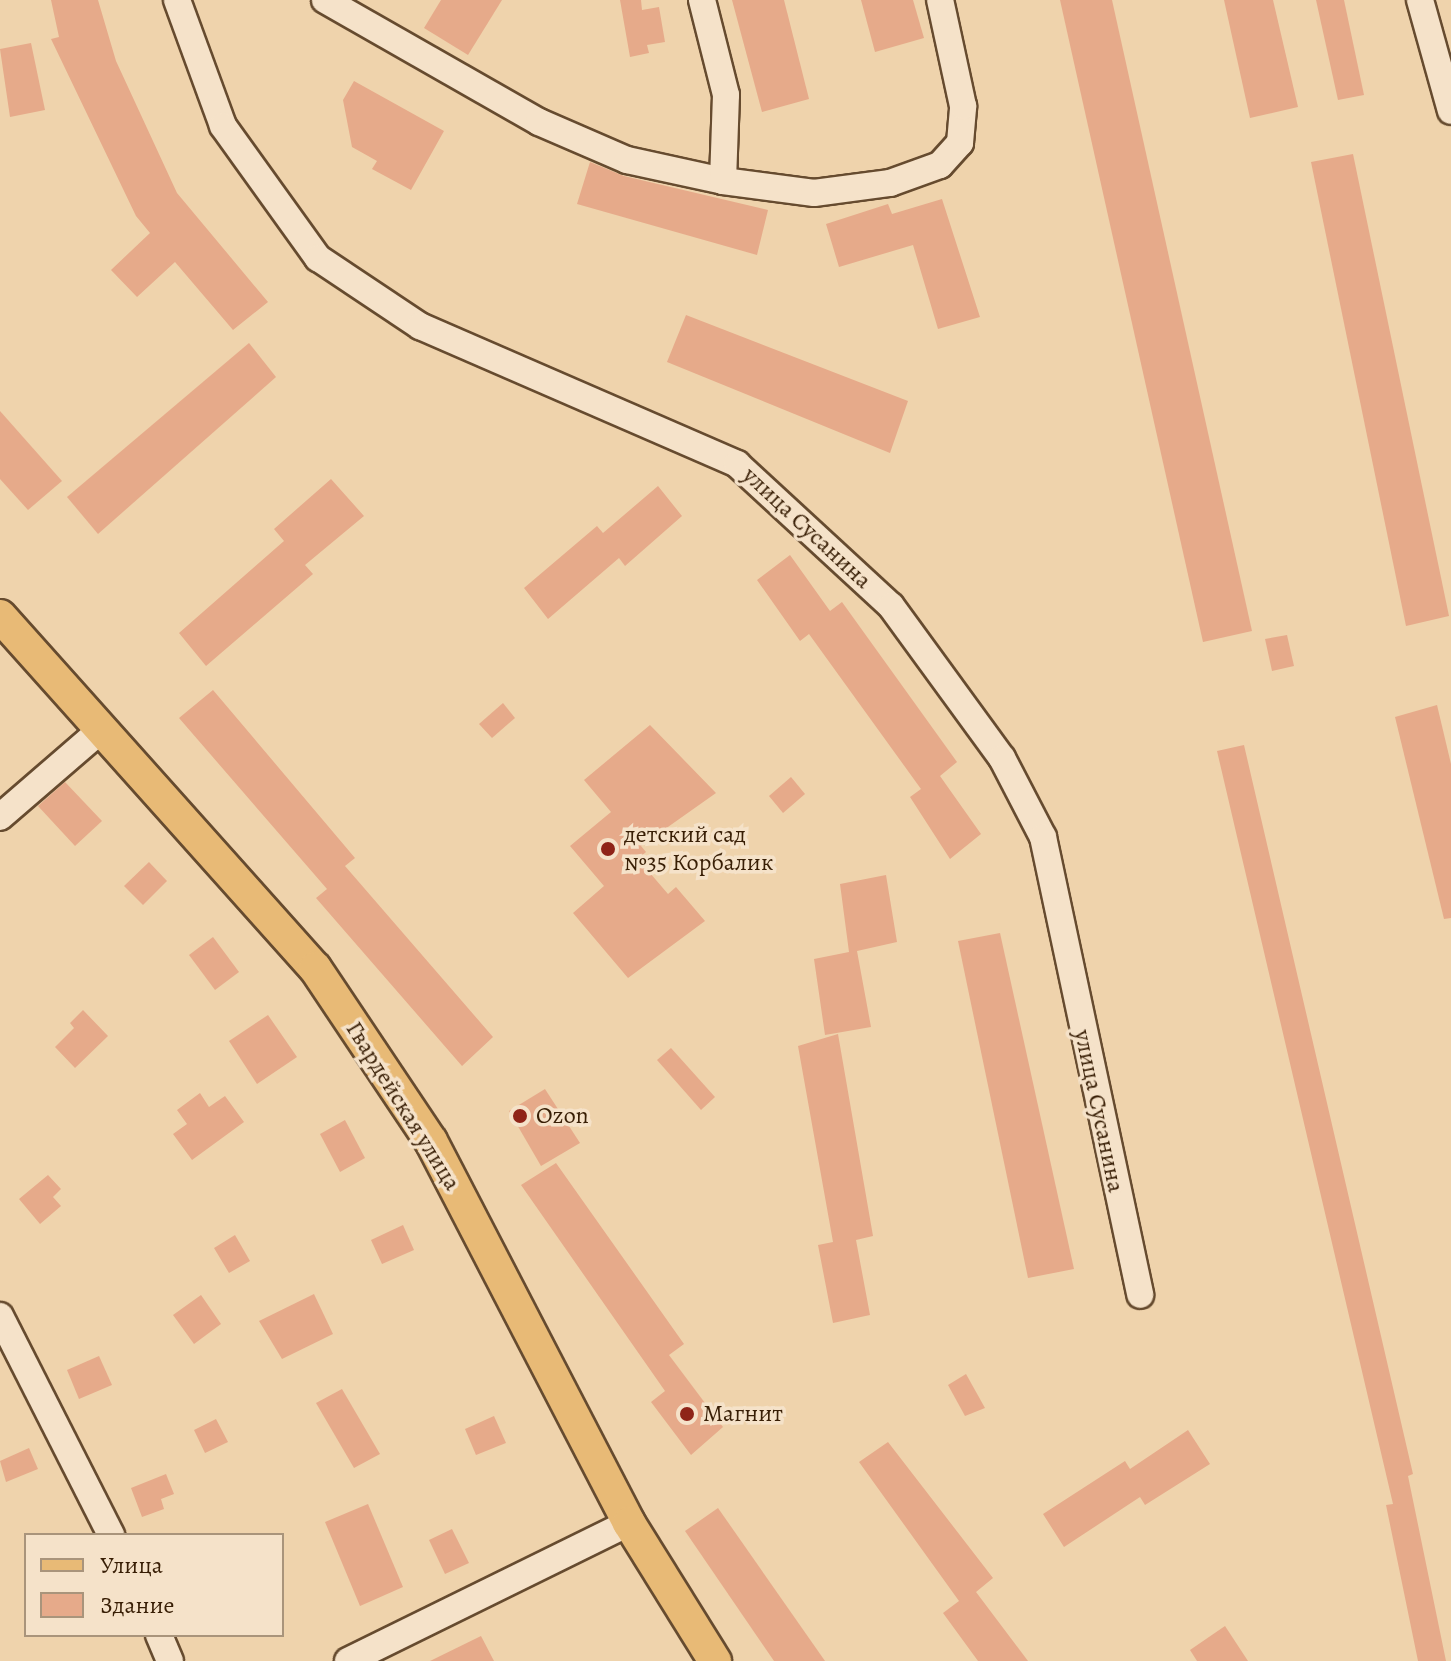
<!DOCTYPE html>
<meta charset="utf-8">
<style>
body{margin:0}
#map{position:relative;width:1451px;height:1661px;overflow:hidden;background:#efd3ac;font-family:Alegreya,serif}
div>[style]{position:absolute}
.building>*{inset:0;background:#e6aa8a}
.roads{filter:drop-shadow(2px 0 #664b2f) drop-shadow(-2px 0 #664b2f) drop-shadow(0 2px #664b2f) drop-shadow(0 -2px #664b2f)}
.minor>*{height:26px;margin:-13px;padding:0 13px;transform-origin:13px;border-radius:13px;background:#f5e2c9}
.major>*{height:32px;margin:-16px;padding:0 16px;transform-origin:16px;border-radius:16px;background:#e8ba76}
.dots>*{width:22px;height:22px;translate:-50% -50%;box-sizing:border-box;border:4px solid #f5e2c9;border-radius:50%}
span{translate:-50% -50%;white-space:nowrap;text-align:center;line-height:1.15;-webkit-text-stroke:7px #f5e2c9;paint-order:stroke}
.street-label{font-size:24px;color:#381e05}
.poi-label{font-size:24px;color:#381e05}
.left{translate:0 -50%;text-align:left}
.legend{position:absolute;left:24px;top:1533px;width:260px;height:104px;box-sizing:border-box;background:#f5e2c9;border:2px solid #a9947b;margin:0;padding:10px 14px;list-style:none;font-size:24px;color:#381e05}
.legend li{display:flex;align-items:center;gap:16px;height:40px}
.legend b{width:40px;border:2px solid #a9947b}
</style>
<div id="map">
<div class="building">
<div style="clip-path:polygon(51px 0,98px 0,116px 61px,177px 193px,268px 302px,233px 330px,175px 262px,137px 297px,111px 270px,150px 233px,136px 216px,51px 39px,59px 37px)"></div>
<div style="clip-path:polygon(441px 0,502px 0,468px 55px,424px 28px)"></div>
<div style="clip-path:polygon(620px 0,641px 0,642px 10px,659px 7px,665px 42px,647px 45px,649px 53px,630px 57px)"></div>
<div style="clip-path:polygon(732px 0,784px 0,809px 99px,762px 112px)"></div>
<div style="clip-path:polygon(861px 0,913px 0,924px 38px,875px 52px)"></div>
<div style="clip-path:polygon(1060px 0,1112px 0,1252px 631px,1203px 642px)"></div>
<div style="clip-path:polygon(1224px 0,1273px 0,1298px 107px,1250px 118px)"></div>
<div style="clip-path:polygon(1316px 0,1344px 0,1364px 95px,1338px 100px)"></div>
<div style="clip-path:polygon(31px 43px,45px 110px,10px 117px,0 49px)"></div>
<div style="clip-path:polygon(354px 81px,444px 131px,411px 190px,372px 169px,377px 161px,352px 147px,343px 100px)"></div>
<div style="clip-path:polygon(1353px 154px,1449px 616px,1406px 626px,1311px 162px)"></div>
<div style="clip-path:polygon(590px 162px,624px 176px,768px 210px,757px 255px,577px 204px)"></div>
<div style="clip-path:polygon(942px 199px,980px 317px,938px 329px,913px 245px,839px 267px,826px 224px,888px 204px,892px 214px)"></div>
<div style="clip-path:polygon(686px 315px,908px 401px,890px 453px,667px 362px)"></div>
<div style="clip-path:polygon(249px 343px,276px 377px,98px 534px,67px 497px)"></div>
<div style="clip-path:polygon(0 411px,62px 481px,28px 510px,0 479px)"></div>
<div style="clip-path:polygon(331px 479px,364px 516px,305px 565px,313px 574px,206px 666px,179px 633px,284px 541px,274px 529px)"></div>
<div style="clip-path:polygon(658px 486px,682px 516px,625px 566px,619px 558px,548px 619px,524px 588px,597px 526px,603px 533px)"></div>
<div style="clip-path:polygon(790px 555px,830px 611px,842px 602px,957px 762px,940px 776px,981px 834px,950px 859px,910px 797px,921px 789px,809px 634px,800px 641px,757px 580px)"></div>
<div style="clip-path:polygon(1287px 635px,1294px 666px,1272px 671px,1265px 639px)"></div>
<div style="clip-path:polygon(213px 690px,355px 858px,345px 866px,493px 1037px,462px 1066px,316px 898px,327px 889px,179px 718px)"></div>
<div style="clip-path:polygon(503px 703px,515px 718px,492px 738px,479px 724px)"></div>
<div style="clip-path:polygon(1437px 705px,1451px 764px,1451px 918px,1444px 919px,1395px 717px)"></div>
<div style="clip-path:polygon(650px 725px,716px 793px,641px 846px,646px 852px,638px 859px,668px 894px,676px 887px,705px 921px,628px 978px,573px 913px,604px 886px,570px 846px,611px 812px,584px 780px)"></div>
<div style="clip-path:polygon(1244px 745px,1413px 1474px,1408px 1476px,1446px 1661px,1418px 1661px,1386px 1505px,1393px 1504px,1217px 751px)"></div>
<div style="clip-path:polygon(791px 777px,805px 794px,783px 813px,769px 796px)"></div>
<div style="clip-path:polygon(65px 782px,102px 821px,75px 846px,38px 806px)"></div>
<div style="clip-path:polygon(149px 862px,167px 881px,143px 905px,124px 886px)"></div>
<div style="clip-path:polygon(886px 875px,897px 942px,857px 951px,871px 1027px,825px 1035px,814px 959px,849px 952px,840px 884px)"></div>
<div style="clip-path:polygon(1000px 933px,1074px 1269px,1028px 1278px,958px 941px)"></div>
<div style="clip-path:polygon(213px 937px,239px 972px,215px 990px,189px 955px)"></div>
<div style="clip-path:polygon(83px 1010px,108px 1036px,75px 1068px,55px 1047px,74px 1028px,70px 1023px)"></div>
<div style="clip-path:polygon(268px 1015px,297px 1057px,257px 1084px,229px 1041px)"></div>
<div style="clip-path:polygon(838px 1034px,873px 1236px,856px 1240px,870px 1315px,833px 1323px,818px 1245px,833px 1242px,798px 1046px)"></div>
<div style="clip-path:polygon(671px 1048px,715px 1097px,701px 1110px,657px 1060px)"></div>
<div style="clip-path:polygon(545px 1089px,580px 1143px,541px 1166px,509px 1111px)"></div>
<div style="clip-path:polygon(200px 1093px,209px 1107px,225px 1096px,244px 1122px,192px 1160px,173px 1134px,187px 1124px,177px 1110px)"></div>
<div style="clip-path:polygon(345px 1120px,365px 1158px,340px 1172px,320px 1134px)"></div>
<div style="clip-path:polygon(556px 1163px,684px 1344px,669px 1355px,723px 1427px,691px 1455px,651px 1402px,665px 1391px,521px 1185px)"></div>
<div style="clip-path:polygon(48px 1175px,61px 1189px,53px 1197px,61px 1206px,40px 1224px,19px 1199px)"></div>
<div style="clip-path:polygon(403px 1225px,414px 1250px,382px 1264px,371px 1240px)"></div>
<div style="clip-path:polygon(235px 1235px,250px 1261px,229px 1273px,214px 1248px)"></div>
<div style="clip-path:polygon(314px 1294px,333px 1334px,282px 1359px,259px 1321px)"></div>
<div style="clip-path:polygon(201px 1295px,221px 1324px,194px 1344px,173px 1315px)"></div>
<div style="clip-path:polygon(99px 1356px,112px 1385px,79px 1399px,67px 1370px)"></div>
<div style="clip-path:polygon(966px 1374px,985px 1408px,965px 1416px,948px 1385px)"></div>
<div style="clip-path:polygon(342px 1389px,380px 1454px,354px 1468px,316px 1403px)"></div>
<div style="clip-path:polygon(494px 1416px,506px 1443px,476px 1455px,465px 1429px)"></div>
<div style="clip-path:polygon(216px 1419px,228px 1442px,205px 1453px,194px 1430px)"></div>
<div style="clip-path:polygon(1188px 1430px,1210px 1464px,1145px 1505px,1140px 1497px,1064px 1547px,1043px 1514px,1125px 1461px,1130px 1469px)"></div>
<div style="clip-path:polygon(888px 1442px,993px 1578px,976px 1592px,1028px 1661px,978px 1661px,943px 1613px,959px 1601px,859px 1462px)"></div>
<div style="clip-path:polygon(29px 1448px,38px 1469px,6px 1482px,0 1461px)"></div>
<div style="clip-path:polygon(166px 1474px,174px 1494px,161px 1499px,164px 1509px,142px 1517px,131px 1488px)"></div>
<div style="clip-path:polygon(368px 1504px,403px 1587px,360px 1606px,325px 1522px)"></div>
<div style="clip-path:polygon(718px 1508px,825px 1661px,774px 1661px,685px 1531px)"></div>
<div style="clip-path:polygon(452px 1529px,469px 1563px,445px 1574px,429px 1540px)"></div>
<div style="clip-path:polygon(1225px 1626px,1248px 1661px,1197px 1661px,1190px 1650px)"></div>
<div style="clip-path:polygon(481px 1636px,494px 1661px,430px 1661px)"></div>
</div>
<div class="roads">
<div class="minor">
<div style="left:177px;top:0;width:134px;rotate:69.9deg"></div>
<div style="left:223px;top:126px;width:163px;rotate:54.3deg"></div>
<div style="left:318px;top:258px;width:123px;rotate:33.7deg"></div>
<div style="left:420px;top:326px;width:346px;rotate:23.5deg"></div>
<div style="left:737px;top:464px;width:209px;rotate:42.7deg"></div>
<div style="left:891px;top:606px;width:188px;rotate:53.9deg"></div>
<div style="left:1002px;top:758px;width:89px;rotate:62.6deg"></div>
<div style="left:1043px;top:837px;width:468px;rotate:78deg"></div>
<div style="left:325px;top:0;width:246px;rotate:29.7deg"></div>
<div style="left:539px;top:122px;width:96px;rotate:23.4deg"></div>
<div style="left:627px;top:160px;width:98px;rotate:12.3deg"></div>
<div style="left:723px;top:181px;width:92px;rotate:7.5deg"></div>
<div style="left:814px;top:193px;width:77px;rotate:-7.5deg"></div>
<div style="left:890px;top:183px;width:53px;rotate:-19.8deg"></div>
<div style="left:940px;top:165px;width:30px;rotate:-48deg"></div>
<div style="left:960px;top:143px;width:37px;rotate:-85deg"></div>
<div style="left:963px;top:106px;width:108px;rotate:-102.2deg"></div>
<div style="left:702px;top:0;width:98px;rotate:75.8deg"></div>
<div style="left:726px;top:95px;width:86px;rotate:92deg"></div>
<div style="left:1420px;top:0;width:115px;rotate:74.4deg"></div>
<div style="left:0;top:817px;width:136px;rotate:-40.8deg"></div>
<div style="left:0;top:1316px;width:246px;rotate:63.1deg"></div>
<div style="left:159px;top:1635px;width:28px;rotate:67deg"></div>
<div style="left:348px;top:1661px;width:313px;rotate:-26.2deg"></div>
</div>
<div class="major">
<div style="left:0;top:616px;width:472px;rotate:48.2deg"></div>
<div style="left:315px;top:968px;width:208px;rotate:56.2deg"></div>
<div style="left:431px;top:1141px;width:430px;rotate:62.6deg"></div>
<div style="left:629px;top:1523px;width:163px;rotate:58.1deg"></div>
</div>
</div>
<div class="dots">
<div style="left:608px;top:849px;background:#8f2418"></div>
<div style="left:520px;top:1116px;background:#8f2418"></div>
<div style="left:687px;top:1414px;background:#8f2418"></div>
</div>
<div class="street-label">
<span style="left:807px;top:528px;rotate:43deg">улица Сусанина</span>
<span style="left:403px;top:1106px;rotate:58deg">Гвардейская улица</span>
<span style="left:1099px;top:1111px;rotate:78deg">улица Сусанина</span>
</div>
<div class="poi-label">
<span class="left" style="left:624px;top:849px">детский сад<br>№35 Корбалик</span>
<span class="left" style="left:536px;top:1116px">Ozon</span>
<span class="left" style="left:703px;top:1414px">Магнит</span>
</div>
<ul class="legend">
<li><b style="height:10px;background:#e8ba76"></b>Улица</li>
<li><b style="height:22px;background:#e6aa8a"></b>Здание</li>
</ul>
</div>
